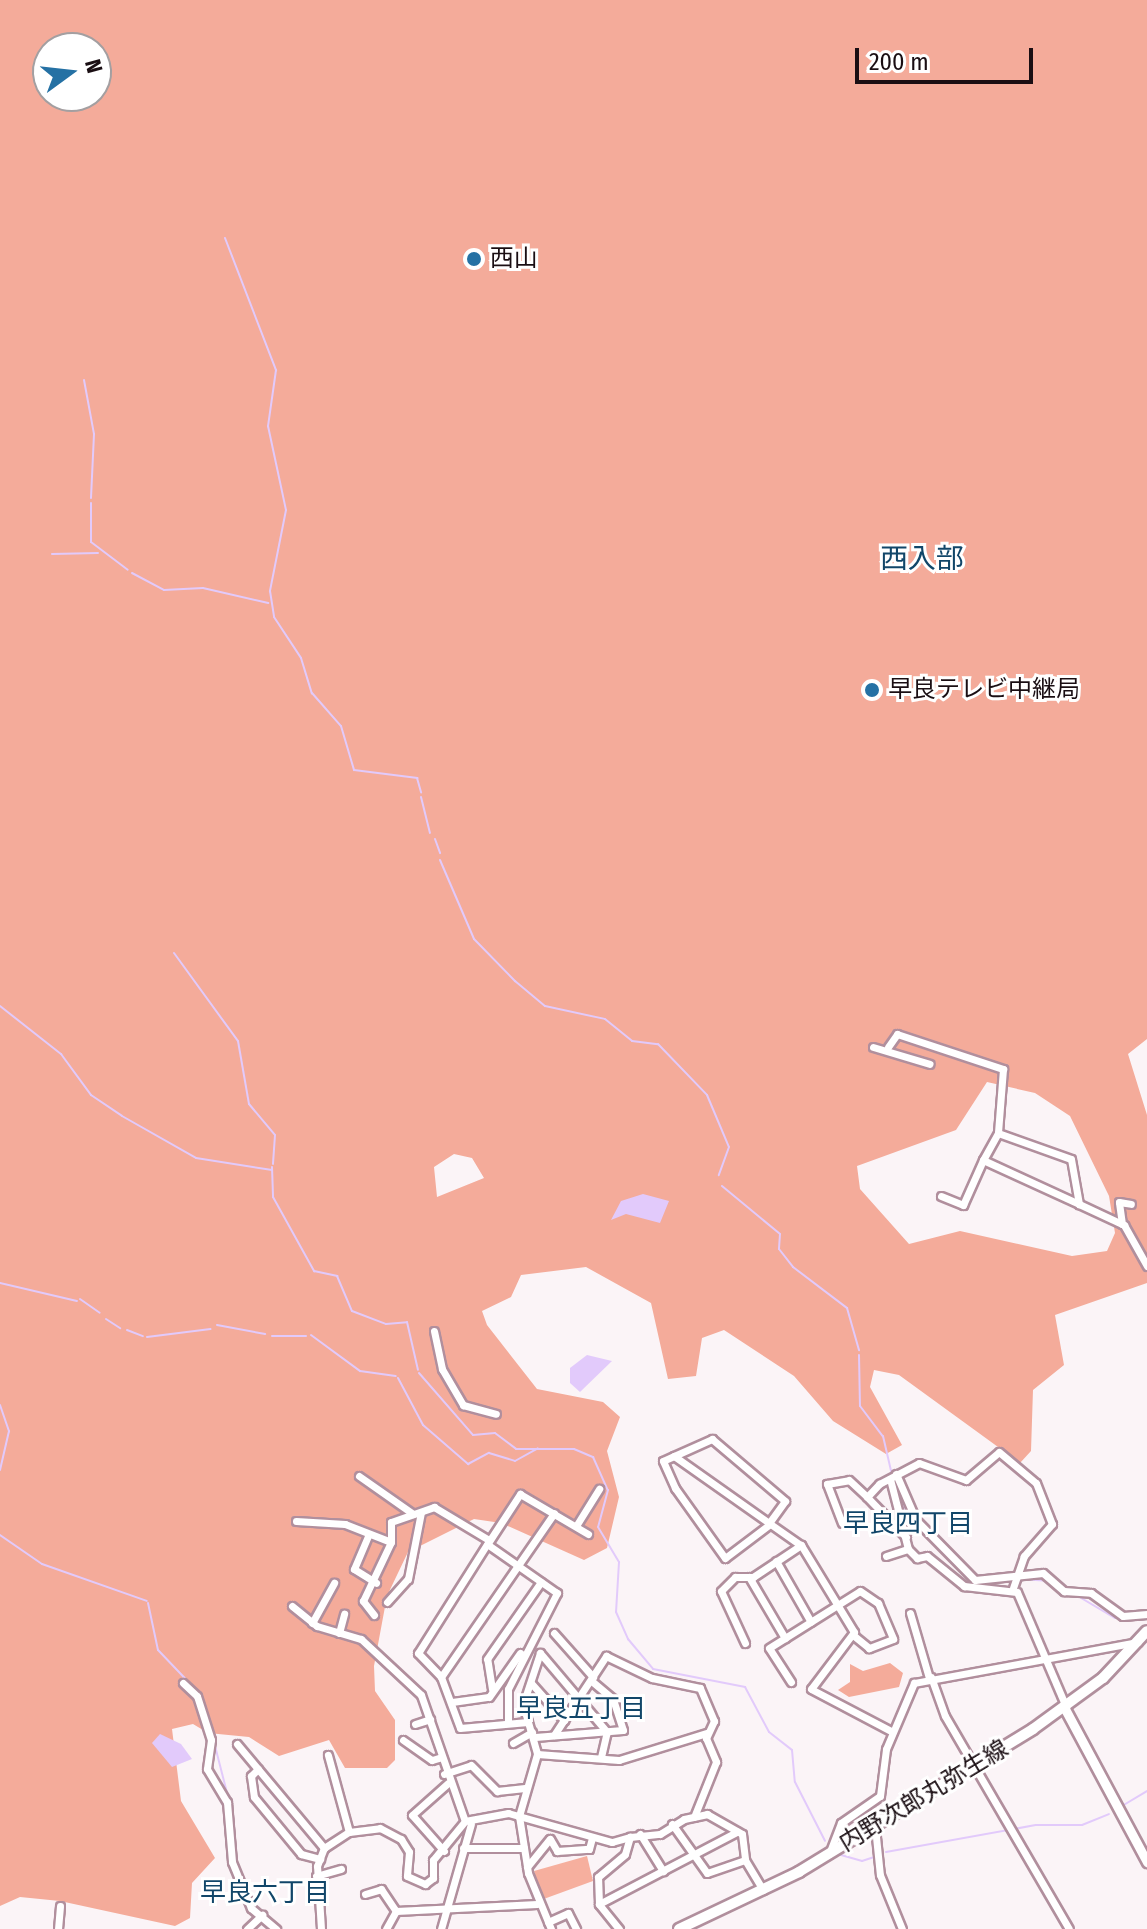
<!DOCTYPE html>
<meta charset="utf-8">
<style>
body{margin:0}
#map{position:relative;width:1147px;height:1929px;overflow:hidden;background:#fbf4f7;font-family:"Fira Sans Condensed","Noto Sans JP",sans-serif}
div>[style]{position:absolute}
.green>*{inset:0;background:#f6af9e}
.forest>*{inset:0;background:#f4ab9a}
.water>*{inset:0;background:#e2cafb}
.stream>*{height:2px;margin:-1px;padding:0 1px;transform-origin:1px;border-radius:1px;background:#e2cafb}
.roads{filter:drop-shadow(2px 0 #b18f9d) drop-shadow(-2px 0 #b18f9d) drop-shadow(0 2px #b18f9d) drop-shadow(0 -2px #b18f9d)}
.minor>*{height:7px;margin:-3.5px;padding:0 3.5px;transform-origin:3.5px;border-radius:3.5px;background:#fff}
.tertiary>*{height:9px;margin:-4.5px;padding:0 4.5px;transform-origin:4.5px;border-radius:4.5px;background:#fff}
.secondary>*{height:10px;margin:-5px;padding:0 5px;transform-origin:5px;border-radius:5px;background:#fff}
.dots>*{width:22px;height:22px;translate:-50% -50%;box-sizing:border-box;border:4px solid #fff;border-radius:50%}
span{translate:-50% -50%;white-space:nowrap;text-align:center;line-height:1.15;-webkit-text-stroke:6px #fff;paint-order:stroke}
.poi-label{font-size:24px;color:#1a0e13}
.left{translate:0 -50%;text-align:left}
.street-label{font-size:24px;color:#1a0e13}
.neighbourhood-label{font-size:26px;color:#114669}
.quarter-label{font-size:28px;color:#114669}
.north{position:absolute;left:32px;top:32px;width:80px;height:80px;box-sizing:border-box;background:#fff;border:2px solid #a39fa1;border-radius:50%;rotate:75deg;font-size:22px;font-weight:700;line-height:32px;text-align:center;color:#1a0e13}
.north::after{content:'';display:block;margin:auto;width:28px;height:36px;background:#2571a4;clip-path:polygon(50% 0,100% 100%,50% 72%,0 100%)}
.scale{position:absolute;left:855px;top:48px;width:178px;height:36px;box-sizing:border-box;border:4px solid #1a0e13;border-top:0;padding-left:10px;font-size:24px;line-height:28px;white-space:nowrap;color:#1a0e13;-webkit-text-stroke:6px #fff;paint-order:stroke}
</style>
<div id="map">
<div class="green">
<div style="clip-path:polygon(587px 1856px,593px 1881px,541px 1900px,534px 1871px)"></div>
</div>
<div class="forest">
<div style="clip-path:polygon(evenodd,0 0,1147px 0,1147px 1039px,1128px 1054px,1147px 1115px,1147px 1283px,1055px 1315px,1064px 1365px,1033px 1390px,1031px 1451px,1020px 1463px,899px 1375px,874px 1370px,870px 1387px,902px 1445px,886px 1454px,833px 1421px,794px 1376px,724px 1330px,702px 1338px,696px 1376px,668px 1379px,651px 1303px,586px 1267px,521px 1275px,511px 1297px,482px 1311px,487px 1325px,537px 1389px,603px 1402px,620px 1417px,607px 1451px,619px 1497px,607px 1548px,584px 1560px,501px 1523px,474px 1519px,408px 1552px,387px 1596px,374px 1666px,375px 1691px,395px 1720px,395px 1760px,387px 1768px,345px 1768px,329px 1740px,279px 1756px,249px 1737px,208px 1733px,193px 1724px,172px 1729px,181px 1801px,215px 1858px,192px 1883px,190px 1918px,175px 1926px,60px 1901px,20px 1897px,0 1906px,0 0,48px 48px,96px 48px,96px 96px,48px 96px,48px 48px,0 0,987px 1082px,1035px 1093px,1070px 1116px,1109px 1196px,1115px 1233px,1107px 1251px,1072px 1256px,960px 1231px,909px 1244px,860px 1189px,857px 1166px,956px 1130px,987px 1082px,0 0,454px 1154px,472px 1158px,484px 1178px,437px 1197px,434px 1167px,454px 1154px)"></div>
<div style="clip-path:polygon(890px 1663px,903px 1673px,899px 1687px,849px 1697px,838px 1690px,850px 1682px,850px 1664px,863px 1671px)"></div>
</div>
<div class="water">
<div style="clip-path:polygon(643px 1194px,669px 1201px,660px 1223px,626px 1214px,611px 1220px,621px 1201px)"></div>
<div style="clip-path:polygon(587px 1355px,612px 1361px,580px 1392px,570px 1383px,570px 1368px)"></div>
<div style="clip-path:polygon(160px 1734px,181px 1744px,192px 1759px,172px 1767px,152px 1743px)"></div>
</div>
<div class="stream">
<div style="left:225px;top:238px;width:142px;rotate:68.9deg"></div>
<div style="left:276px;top:370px;width:57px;rotate:98.1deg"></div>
<div style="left:268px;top:426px;width:86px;rotate:77.9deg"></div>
<div style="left:286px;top:510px;width:83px;rotate:101.2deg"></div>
<div style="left:270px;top:591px;width:26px;rotate:81deg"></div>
<div style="left:274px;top:617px;width:49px;rotate:56.6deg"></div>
<div style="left:301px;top:658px;width:37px;rotate:73deg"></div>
<div style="left:312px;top:693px;width:44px;rotate:48.7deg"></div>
<div style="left:341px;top:726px;width:46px;rotate:73.5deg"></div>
<div style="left:354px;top:770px;width:64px;rotate:7.2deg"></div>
<div style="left:417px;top:778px;width:15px;rotate:74deg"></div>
<div style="left:84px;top:380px;width:55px;rotate:79.5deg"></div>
<div style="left:94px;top:434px;width:64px;rotate:92.7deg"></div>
<div style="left:91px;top:503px;width:39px;rotate:90deg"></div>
<div style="left:91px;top:542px;width:46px;rotate:37.1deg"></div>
<div style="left:52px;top:554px;width:46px;rotate:-1.2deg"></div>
<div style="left:132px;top:573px;width:36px;rotate:28deg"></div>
<div style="left:164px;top:590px;width:39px;rotate:-3deg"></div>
<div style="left:203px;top:588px;width:67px;rotate:13deg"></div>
<div style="left:421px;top:797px;width:37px;rotate:76deg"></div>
<div style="left:435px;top:839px;width:15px;rotate:70deg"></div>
<div style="left:440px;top:860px;width:86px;rotate:66.7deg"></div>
<div style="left:474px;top:939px;width:59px;rotate:45.7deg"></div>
<div style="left:515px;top:981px;width:39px;rotate:40deg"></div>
<div style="left:545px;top:1006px;width:61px;rotate:12.2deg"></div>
<div style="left:605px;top:1019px;width:35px;rotate:39deg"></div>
<div style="left:632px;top:1041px;width:26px;rotate:7deg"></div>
<div style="left:658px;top:1044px;width:71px;rotate:46.1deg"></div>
<div style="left:707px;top:1095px;width:56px;rotate:67.1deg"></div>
<div style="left:729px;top:1147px;width:30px;rotate:110deg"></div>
<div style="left:174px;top:953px;width:109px;rotate:54deg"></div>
<div style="left:238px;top:1041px;width:64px;rotate:80.1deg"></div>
<div style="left:249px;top:1104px;width:40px;rotate:50deg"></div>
<div style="left:275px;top:1135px;width:29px;rotate:94deg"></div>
<div style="left:0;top:1006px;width:78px;rotate:38.2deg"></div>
<div style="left:61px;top:1054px;width:51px;rotate:53.8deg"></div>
<div style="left:91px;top:1095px;width:37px;rotate:34deg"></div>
<div style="left:122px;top:1116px;width:85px;rotate:29.6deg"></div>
<div style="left:196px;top:1158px;width:77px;rotate:9deg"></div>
<div style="left:272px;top:1167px;width:30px;rotate:88deg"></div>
<div style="left:273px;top:1197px;width:85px;rotate:61deg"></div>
<div style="left:314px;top:1271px;width:24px;rotate:12deg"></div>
<div style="left:337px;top:1276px;width:38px;rotate:67deg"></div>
<div style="left:352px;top:1311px;width:36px;rotate:21deg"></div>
<div style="left:386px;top:1324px;width:21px;rotate:-5deg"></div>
<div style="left:407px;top:1322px;width:49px;rotate:77.1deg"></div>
<div style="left:722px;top:1186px;width:75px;rotate:39.6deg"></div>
<div style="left:780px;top:1234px;width:15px;rotate:94deg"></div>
<div style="left:779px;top:1249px;width:23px;rotate:52deg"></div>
<div style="left:793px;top:1267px;width:68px;rotate:37.2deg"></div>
<div style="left:847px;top:1308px;width:44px;rotate:74.1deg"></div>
<div style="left:0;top:1283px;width:79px;rotate:13.2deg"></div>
<div style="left:80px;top:1299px;width:24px;rotate:35deg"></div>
<div style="left:106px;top:1319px;width:17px;rotate:33deg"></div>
<div style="left:217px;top:1325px;width:49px;rotate:10.6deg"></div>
<div style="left:127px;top:1330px;width:17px;rotate:21deg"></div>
<div style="left:311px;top:1335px;width:61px;rotate:36.3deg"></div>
<div style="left:360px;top:1371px;width:36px;rotate:8deg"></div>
<div style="left:272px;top:1336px;width:34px"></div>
<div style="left:147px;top:1337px;width:64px;rotate:-7.1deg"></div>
<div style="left:859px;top:1355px;width:51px;rotate:88.9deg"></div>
<div style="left:860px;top:1406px;width:38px;rotate:53deg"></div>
<div style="left:883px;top:1436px;width:40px;rotate:77deg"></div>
<div style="left:419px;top:1373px;width:82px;rotate:48.9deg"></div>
<div style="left:473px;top:1435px;width:22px;rotate:-5deg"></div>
<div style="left:495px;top:1433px;width:26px;rotate:37deg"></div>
<div style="left:516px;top:1449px;width:58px"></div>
<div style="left:574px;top:1449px;width:21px;rotate:23deg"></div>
<div style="left:593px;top:1457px;width:36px;rotate:66deg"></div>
<div style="left:608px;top:1490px;width:38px;rotate:105deg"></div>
<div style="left:598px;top:1527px;width:41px;rotate:59deg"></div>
<div style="left:619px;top:1562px;width:50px;rotate:93.4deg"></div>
<div style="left:616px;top:1612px;width:30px;rotate:66deg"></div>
<div style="left:628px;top:1639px;width:39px;rotate:50deg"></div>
<div style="left:653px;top:1669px;width:94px;rotate:11.1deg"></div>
<div style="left:745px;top:1687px;width:51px;rotate:61.9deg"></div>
<div style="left:769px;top:1732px;width:29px;rotate:38deg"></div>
<div style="left:792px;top:1750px;width:32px;rotate:85deg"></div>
<div style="left:795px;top:1782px;width:66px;rotate:63deg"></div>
<div style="left:398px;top:1378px;width:53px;rotate:62deg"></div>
<div style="left:423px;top:1425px;width:60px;rotate:40.9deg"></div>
<div style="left:468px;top:1464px;width:24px;rotate:-28deg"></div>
<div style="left:489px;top:1453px;width:27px;rotate:17deg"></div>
<div style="left:515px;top:1461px;width:26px;rotate:-29deg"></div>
<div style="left:0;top:1405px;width:28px;rotate:71deg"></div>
<div style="left:9px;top:1431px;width:40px;rotate:103deg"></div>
<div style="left:897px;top:1493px;width:30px;rotate:62deg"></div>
<div style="left:0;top:1535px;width:51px;rotate:34.6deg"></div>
<div style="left:42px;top:1564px;width:111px;rotate:19.4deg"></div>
<div style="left:965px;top:1574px;width:14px;rotate:45deg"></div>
<div style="left:975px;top:1584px;width:34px;rotate:-8deg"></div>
<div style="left:1021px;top:1579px;width:26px;rotate:4deg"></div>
<div style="left:1051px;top:1585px;width:13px;rotate:32deg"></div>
<div style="left:1076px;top:1595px;width:45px;rotate:30.5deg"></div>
<div style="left:1115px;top:1618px;width:32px"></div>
<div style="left:148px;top:1603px;width:48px;rotate:78deg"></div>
<div style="left:158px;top:1650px;width:57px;rotate:46.4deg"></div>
<div style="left:213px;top:1738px;width:65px;rotate:75.7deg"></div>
<div style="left:1122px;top:1806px;width:29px;rotate:-31deg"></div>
<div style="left:886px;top:1852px;width:152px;rotate:-10.2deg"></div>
<div style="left:1036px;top:1825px;width:46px"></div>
<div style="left:1082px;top:1825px;width:29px;rotate:-22deg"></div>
<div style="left:841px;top:1855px;width:22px;rotate:16deg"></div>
<div style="left:862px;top:1861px;width:16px;rotate:-18deg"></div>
</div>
<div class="roads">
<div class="minor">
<div style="left:873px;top:1047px;width:59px;rotate:16.6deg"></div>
<div style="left:888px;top:1047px;width:16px;rotate:-55deg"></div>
<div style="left:897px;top:1034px;width:112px;rotate:18.3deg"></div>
<div style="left:1003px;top:1069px;width:64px;rotate:94.5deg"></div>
<div style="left:998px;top:1133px;width:77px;rotate:19.6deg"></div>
<div style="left:1071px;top:1159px;width:46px;rotate:79.9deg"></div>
<div style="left:1079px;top:1204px;width:50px;rotate:25deg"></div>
<div style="left:1124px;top:1225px;width:47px;rotate:60.7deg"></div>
<div style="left:983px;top:1160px;width:31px;rotate:-61deg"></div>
<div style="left:941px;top:1196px;width:24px;rotate:22deg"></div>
<div style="left:963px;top:1205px;width:49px;rotate:-66deg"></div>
<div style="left:983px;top:1160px;width:106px;rotate:24.6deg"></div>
<div style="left:1122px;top:1224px;width:22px;rotate:-98deg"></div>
<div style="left:1119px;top:1202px;width:12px;rotate:9deg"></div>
<div style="left:434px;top:1331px;width:39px;rotate:78deg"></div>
<div style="left:442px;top:1369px;width:42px;rotate:59.7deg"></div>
<div style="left:463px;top:1405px;width:34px;rotate:15deg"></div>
<div style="left:712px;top:1439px;width:96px;rotate:40.3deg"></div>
<div style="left:785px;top:1501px;width:27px;rotate:126deg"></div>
<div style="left:769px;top:1523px;width:116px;rotate:-144.8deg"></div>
<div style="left:674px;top:1456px;width:42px;rotate:-24.1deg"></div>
<div style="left:674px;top:1456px;width:12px;rotate:156deg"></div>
<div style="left:663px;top:1461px;width:30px;rotate:66deg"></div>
<div style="left:675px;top:1488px;width:86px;rotate:54.5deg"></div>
<div style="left:725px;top:1558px;width:56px;rotate:-37.1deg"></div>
<div style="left:896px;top:1474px;width:50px;rotate:66.5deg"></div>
<div style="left:916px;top:1520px;width:84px;rotate:45.5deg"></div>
<div style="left:975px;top:1580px;width:68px;rotate:-5.9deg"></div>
<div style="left:1043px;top:1573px;width:28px;rotate:41deg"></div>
<div style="left:1064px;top:1591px;width:27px;rotate:4deg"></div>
<div style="left:1091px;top:1593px;width:39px;rotate:36deg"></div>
<div style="left:1123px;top:1616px;width:24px;rotate:-5deg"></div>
<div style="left:359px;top:1476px;width:66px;rotate:35.1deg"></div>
<div style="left:890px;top:1479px;width:72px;rotate:75.6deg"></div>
<div style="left:908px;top:1549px;width:13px;rotate:45deg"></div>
<div style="left:917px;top:1558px;width:10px;rotate:-11deg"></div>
<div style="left:927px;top:1556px;width:48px;rotate:39deg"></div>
<div style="left:964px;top:1586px;width:53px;rotate:6.5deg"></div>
<div style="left:1017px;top:1592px;width:125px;rotate:66.9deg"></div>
<div style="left:296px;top:1521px;width:49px;rotate:3.5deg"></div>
<div style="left:345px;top:1524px;width:49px;rotate:21.4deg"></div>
<div style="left:391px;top:1542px;width:20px;rotate:-90deg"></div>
<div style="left:391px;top:1522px;width:46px;rotate:-19.2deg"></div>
<div style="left:434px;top:1507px;width:64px;rotate:31deg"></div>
<div style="left:769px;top:1523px;width:39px;rotate:35deg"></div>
<div style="left:801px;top:1545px;width:102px;rotate:58.7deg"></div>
<div style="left:854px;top:1632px;width:71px;rotate:127deg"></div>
<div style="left:811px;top:1689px;width:90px;rotate:27.7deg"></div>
<div style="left:842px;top:1523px;width:42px;rotate:-111deg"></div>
<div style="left:827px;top:1484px;width:22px;rotate:-10deg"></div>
<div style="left:849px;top:1480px;width:25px;rotate:43deg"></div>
<div style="left:576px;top:1526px;width:44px;rotate:-58.1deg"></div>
<div style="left:368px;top:1536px;width:36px;rotate:113deg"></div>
<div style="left:354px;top:1569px;width:26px;rotate:32deg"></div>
<div style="left:906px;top:1537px;width:56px;rotate:-134.3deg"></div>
<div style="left:867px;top:1497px;width:18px;rotate:-47deg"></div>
<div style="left:879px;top:1484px;width:45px;rotate:-27.7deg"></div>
<div style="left:919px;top:1463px;width:50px;rotate:19.9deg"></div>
<div style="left:966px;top:1480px;width:43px;rotate:-40.3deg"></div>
<div style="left:999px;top:1452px;width:48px;rotate:40deg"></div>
<div style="left:1036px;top:1483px;width:44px;rotate:68.7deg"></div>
<div style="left:1052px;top:1524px;width:43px;rotate:131.2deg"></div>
<div style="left:1024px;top:1556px;width:34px;rotate:109deg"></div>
<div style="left:488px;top:1543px;width:59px;rotate:-56.9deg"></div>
<div style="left:520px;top:1494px;width:79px;rotate:30.5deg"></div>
<div style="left:886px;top:1556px;width:23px;rotate:-18deg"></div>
<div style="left:776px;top:1561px;width:70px;rotate:60.2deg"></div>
<div style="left:749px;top:1577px;width:71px;rotate:59.5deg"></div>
<div style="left:387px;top:1602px;width:31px;rotate:-48deg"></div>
<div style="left:408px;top:1579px;width:68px;rotate:-79deg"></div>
<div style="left:292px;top:1606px;width:32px;rotate:39deg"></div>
<div style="left:317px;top:1626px;width:46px;rotate:16.5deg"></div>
<div style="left:361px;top:1639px;width:82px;rotate:43deg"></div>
<div style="left:421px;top:1695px;width:133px;rotate:70.8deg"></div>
<div style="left:465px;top:1821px;width:44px;rotate:-10.5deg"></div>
<div style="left:508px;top:1813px;width:108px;rotate:15.6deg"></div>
<div style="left:612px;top:1842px;width:19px;rotate:-16deg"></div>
<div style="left:910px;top:1613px;width:68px;rotate:73.7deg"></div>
<div style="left:374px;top:1615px;width:18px;rotate:-128deg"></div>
<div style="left:363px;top:1601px;width:65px;rotate:-64.6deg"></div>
<div style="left:312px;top:1623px;width:46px;rotate:-61.2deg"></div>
<div style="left:339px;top:1633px;width:20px;rotate:-75deg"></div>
<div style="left:554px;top:1633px;width:59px;rotate:48.4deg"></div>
<div style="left:745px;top:1643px;width:57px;rotate:-114.8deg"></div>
<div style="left:721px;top:1591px;width:20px;rotate:-45deg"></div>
<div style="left:735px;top:1577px;width:18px"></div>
<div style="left:753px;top:1577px;width:58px;rotate:-33.7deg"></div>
<div style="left:540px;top:1653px;width:104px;rotate:49.7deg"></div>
<div style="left:441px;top:1677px;width:199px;rotate:-55.4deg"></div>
<div style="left:931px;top:1677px;width:41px;rotate:70.3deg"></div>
<div style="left:945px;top:1716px;width:246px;rotate:59.8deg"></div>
<div style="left:791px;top:1682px;width:40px;rotate:-122.9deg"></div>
<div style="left:769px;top:1648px;width:107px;rotate:-32.1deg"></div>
<div style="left:860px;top:1591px;width:22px;rotate:34deg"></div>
<div style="left:878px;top:1603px;width:39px;rotate:67deg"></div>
<div style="left:893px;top:1639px;width:26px;rotate:159deg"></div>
<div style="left:869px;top:1648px;width:21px;rotate:-141deg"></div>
<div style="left:183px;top:1683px;width:19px;rotate:43deg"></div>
<div style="left:197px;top:1696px;width:46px;rotate:72.3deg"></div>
<div style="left:211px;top:1740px;width:29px;rotate:98deg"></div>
<div style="left:207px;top:1769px;width:39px;rotate:59deg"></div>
<div style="left:227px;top:1802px;width:60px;rotate:85.2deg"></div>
<div style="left:232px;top:1862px;width:50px;rotate:67.6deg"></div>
<div style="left:251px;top:1908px;width:33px;rotate:40deg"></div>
<div style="left:531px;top:1683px;width:50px;rotate:48.3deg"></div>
<div style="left:492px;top:1689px;width:30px;rotate:-99deg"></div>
<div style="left:487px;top:1659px;width:94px;rotate:-55deg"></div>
<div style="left:452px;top:1702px;width:37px;rotate:-8deg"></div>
<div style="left:489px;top:1697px;width:54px;rotate:-54.8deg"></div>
<div style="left:528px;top:1722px;width:19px;rotate:-106deg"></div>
<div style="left:523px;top:1704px;width:54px;rotate:-71.6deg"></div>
<div style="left:508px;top:1723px;width:34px;rotate:-90deg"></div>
<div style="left:508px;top:1689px;width:108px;rotate:-63deg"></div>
<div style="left:557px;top:1593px;width:85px;rotate:-145deg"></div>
<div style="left:487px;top:1544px;width:129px;rotate:122.3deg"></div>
<div style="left:418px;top:1653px;width:33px;rotate:46deg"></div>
<div style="left:441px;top:1677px;width:54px;rotate:69.6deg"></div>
<div style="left:460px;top:1728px;width:68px;rotate:-5deg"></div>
<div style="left:528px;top:1722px;width:33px;rotate:74deg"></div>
<div style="left:537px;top:1754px;width:65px;rotate:106.2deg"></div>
<div style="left:519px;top:1816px;width:58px;rotate:81deg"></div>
<div style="left:528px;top:1873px;width:61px;rotate:67.7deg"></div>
<div style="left:415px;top:1724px;width:16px;rotate:-18deg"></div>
<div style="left:554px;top:1735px;width:95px;rotate:-56.6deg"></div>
<div style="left:606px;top:1656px;width:51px;rotate:25.6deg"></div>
<div style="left:652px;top:1678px;width:49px;rotate:11.8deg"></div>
<div style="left:700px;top:1688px;width:36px;rotate:67deg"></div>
<div style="left:714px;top:1721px;width:19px;rotate:115deg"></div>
<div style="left:706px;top:1738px;width:26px;rotate:67deg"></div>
<div style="left:716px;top:1762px;width:59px;rotate:111.8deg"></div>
<div style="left:535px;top:1737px;width:88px;rotate:-4.5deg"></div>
<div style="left:623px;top:1730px;width:33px;rotate:-108deg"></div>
<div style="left:613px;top:1699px;width:26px;rotate:-140deg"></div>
<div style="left:403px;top:1740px;width:35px;rotate:35deg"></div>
<div style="left:432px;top:1760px;width:10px;rotate:-17deg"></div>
<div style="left:513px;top:1743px;width:22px;rotate:-30deg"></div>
<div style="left:237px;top:1744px;width:136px;rotate:50.1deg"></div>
<div style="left:537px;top:1754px;width:82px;rotate:4.2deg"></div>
<div style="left:619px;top:1760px;width:92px;rotate:-17.1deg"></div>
<div style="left:601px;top:1757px;width:26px;rotate:-77deg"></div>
<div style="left:258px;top:1769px;width:10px;rotate:135deg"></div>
<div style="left:251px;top:1776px;width:21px;rotate:82deg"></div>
<div style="left:254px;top:1797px;width:74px;rotate:50.5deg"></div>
<div style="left:301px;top:1854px;width:20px;rotate:15deg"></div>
<div style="left:444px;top:1774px;width:28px;rotate:-18deg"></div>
<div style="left:471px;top:1765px;width:37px;rotate:45deg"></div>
<div style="left:497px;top:1791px;width:28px;rotate:-6deg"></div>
<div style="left:672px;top:1824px;width:60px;rotate:54.5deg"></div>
<div style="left:707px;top:1873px;width:40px;rotate:-18.9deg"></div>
<div style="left:875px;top:1827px;width:48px;rotate:84.1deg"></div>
<div style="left:880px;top:1875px;width:58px;rotate:67.8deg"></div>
<div style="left:349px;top:1832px;width:31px;rotate:-7deg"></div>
<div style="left:380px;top:1828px;width:24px;rotate:28deg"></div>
<div style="left:401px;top:1839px;width:15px;rotate:58deg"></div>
<div style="left:409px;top:1852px;width:24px;rotate:95deg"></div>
<div style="left:407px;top:1876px;width:20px;rotate:24deg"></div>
<div style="left:425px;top:1884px;width:10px;rotate:-37deg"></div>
<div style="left:433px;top:1878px;width:18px;rotate:-90deg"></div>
<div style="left:433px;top:1860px;width:50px;rotate:-50.6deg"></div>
<div style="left:640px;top:1834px;width:44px;rotate:58.1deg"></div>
<div style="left:463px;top:1848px;width:61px"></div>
<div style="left:444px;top:1851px;width:48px;rotate:-131.6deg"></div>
<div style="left:412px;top:1815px;width:48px;rotate:-41.6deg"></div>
<div style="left:829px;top:1854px;width:33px;rotate:-69deg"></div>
<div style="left:841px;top:1823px;width:47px;rotate:-34.7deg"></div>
<div style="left:880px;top:1796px;width:47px;rotate:-82.7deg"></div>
<div style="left:886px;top:1749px;width:72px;rotate:-67deg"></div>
<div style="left:914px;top:1683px;width:227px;rotate:-10.4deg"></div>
<div style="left:527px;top:1867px;width:36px;rotate:-51deg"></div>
<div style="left:550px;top:1839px;width:14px;rotate:60deg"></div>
<div style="left:557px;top:1851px;width:32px;rotate:-4deg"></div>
<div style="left:589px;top:1849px;width:11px;rotate:-75deg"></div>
<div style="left:316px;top:1876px;width:26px;rotate:-16deg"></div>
<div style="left:365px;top:1894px;width:17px;rotate:-17deg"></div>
<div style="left:381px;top:1889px;width:27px;rotate:56deg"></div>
<div style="left:396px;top:1911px;width:141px;rotate:-2.8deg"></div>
<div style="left:599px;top:1904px;width:156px;rotate:-27.6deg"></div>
<div style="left:548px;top:1922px;width:22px;rotate:-24deg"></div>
<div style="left:568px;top:1913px;width:18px;rotate:63deg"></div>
<div style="left:58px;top:1929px;width:23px;rotate:-85deg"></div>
<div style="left:247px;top:1929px;width:21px;rotate:-43deg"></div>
<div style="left:321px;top:1929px;width:63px;rotate:-93.6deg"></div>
<div style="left:317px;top:1866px;width:19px;rotate:-69deg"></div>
<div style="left:324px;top:1848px;width:30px;rotate:-33deg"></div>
<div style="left:349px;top:1832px;width:80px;rotate:-105.3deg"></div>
<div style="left:386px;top:1929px;width:21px;rotate:-61deg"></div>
<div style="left:441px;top:1929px;width:109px;rotate:-74.1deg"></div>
<div style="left:619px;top:1929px;width:32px;rotate:-129deg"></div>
<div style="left:599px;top:1904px;width:27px;rotate:-92deg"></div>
<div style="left:598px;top:1877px;width:35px;rotate:-40deg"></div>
<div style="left:625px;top:1854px;width:18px;rotate:-74deg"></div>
<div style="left:630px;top:1837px;width:30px;rotate:-6deg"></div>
<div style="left:660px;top:1834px;width:28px;rotate:-32deg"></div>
<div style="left:684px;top:1819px;width:24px;rotate:-12deg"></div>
<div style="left:707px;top:1814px;width:40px;rotate:29.7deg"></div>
<div style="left:742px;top:1834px;width:26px;rotate:83deg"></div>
<div style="left:745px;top:1860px;width:35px;rotate:59deg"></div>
</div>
<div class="tertiary">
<div style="left:1065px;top:1709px;width:174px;rotate:61.8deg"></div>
</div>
<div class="secondary">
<div style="left:679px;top:1929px;width:133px;rotate:-25.4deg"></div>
<div style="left:799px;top:1872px;width:274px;rotate:-31.4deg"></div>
<div style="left:1033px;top:1729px;width:87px;rotate:-36.1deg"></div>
<div style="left:1103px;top:1678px;width:64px;rotate:-46.9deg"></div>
</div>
</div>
<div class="dots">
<div style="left:474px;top:259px;background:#2571a4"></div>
<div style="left:872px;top:690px;background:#2571a4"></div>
</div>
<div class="poi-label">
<span class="left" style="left:490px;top:259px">西山</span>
<span class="left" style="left:888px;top:690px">早良テレビ中継局</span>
</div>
<div class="street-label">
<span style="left:924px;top:1796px;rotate:-31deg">内野次郎丸弥生線</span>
</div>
<div class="neighbourhood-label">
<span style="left:908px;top:1524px">早良四丁目</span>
<span style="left:581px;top:1709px">早良五丁目</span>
<span style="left:265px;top:1893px">早良六丁目</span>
</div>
<div class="quarter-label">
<span style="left:922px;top:559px">西入部</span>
</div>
<div class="north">N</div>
<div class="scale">200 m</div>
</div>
